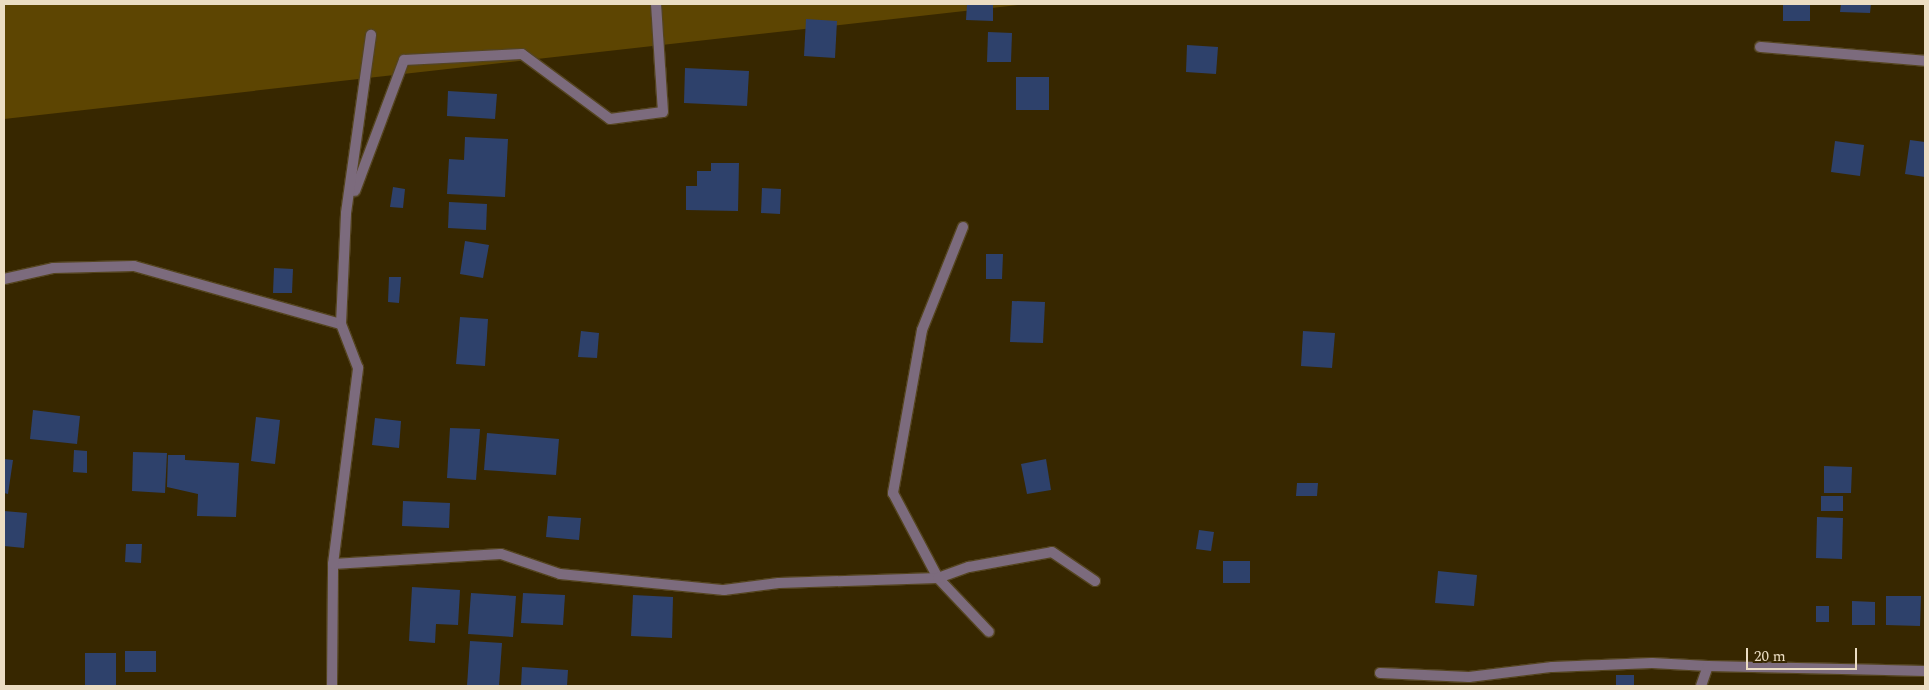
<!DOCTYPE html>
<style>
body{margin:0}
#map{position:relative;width:1929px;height:690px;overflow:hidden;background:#372700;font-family:Spectral,serif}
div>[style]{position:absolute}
.green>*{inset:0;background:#5d4502}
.building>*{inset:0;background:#2e416b}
.roads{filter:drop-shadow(1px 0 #54441f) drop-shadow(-1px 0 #54441f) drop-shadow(0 1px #54441f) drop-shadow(0 -1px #54441f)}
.street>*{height:10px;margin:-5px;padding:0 5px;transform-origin:5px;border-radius:5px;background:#7c6b7d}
span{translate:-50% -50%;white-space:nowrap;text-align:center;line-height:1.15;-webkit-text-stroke:4px #372700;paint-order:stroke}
.frame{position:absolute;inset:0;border:5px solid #ebddc3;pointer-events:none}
.scale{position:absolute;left:1746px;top:648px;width:111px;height:22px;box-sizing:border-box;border:2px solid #ebddc3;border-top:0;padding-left:6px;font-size:15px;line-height:18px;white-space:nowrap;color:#ebddc3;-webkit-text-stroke:4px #372700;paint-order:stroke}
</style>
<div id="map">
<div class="green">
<div style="clip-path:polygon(4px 4px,1026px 4px,4px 119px)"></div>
</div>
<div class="building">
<div style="clip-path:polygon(967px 4px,993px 4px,993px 21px,966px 20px)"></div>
<div style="clip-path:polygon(1783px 4px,1810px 4px,1810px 21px,1783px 21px)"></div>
<div style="clip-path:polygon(1841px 4px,1871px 4px,1870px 13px,1840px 12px)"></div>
<div style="clip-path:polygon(806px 19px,837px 21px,835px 58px,804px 56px)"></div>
<div style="clip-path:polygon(988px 32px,1012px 33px,1011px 62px,987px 62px)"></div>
<div style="clip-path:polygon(1187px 45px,1218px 47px,1216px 74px,1186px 72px)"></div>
<div style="clip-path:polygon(685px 68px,749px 71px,747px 106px,684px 103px)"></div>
<div style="clip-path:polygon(1016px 77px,1049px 77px,1049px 110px,1016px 110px)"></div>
<div style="clip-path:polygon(448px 91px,497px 94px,495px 119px,447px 116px)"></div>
<div style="clip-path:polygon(465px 137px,508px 139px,505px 197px,447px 194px,449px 159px,464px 160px)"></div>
<div style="clip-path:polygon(1910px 140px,1925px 142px,1925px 177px,1905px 174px)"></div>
<div style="clip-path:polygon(1835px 141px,1864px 145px,1860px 176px,1831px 172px)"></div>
<div style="clip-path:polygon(711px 163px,739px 163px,738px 211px,686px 210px,686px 186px,697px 186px,697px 171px,711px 171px)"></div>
<div style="clip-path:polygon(393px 187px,405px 189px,403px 208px,390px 207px)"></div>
<div style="clip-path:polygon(762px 188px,781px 189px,780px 214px,761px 213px)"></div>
<div style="clip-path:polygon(449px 202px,487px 204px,486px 230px,448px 228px)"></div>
<div style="clip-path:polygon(465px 241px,489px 245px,483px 278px,460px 274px)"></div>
<div style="clip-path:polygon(986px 254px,1003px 254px,1002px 279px,986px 279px)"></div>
<div style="clip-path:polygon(274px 268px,293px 269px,292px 293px,273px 293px)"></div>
<div style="clip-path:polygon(389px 277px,401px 277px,399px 303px,388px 302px)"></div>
<div style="clip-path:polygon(1012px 301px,1045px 302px,1043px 343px,1010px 342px)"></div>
<div style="clip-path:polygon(460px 317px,488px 319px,485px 366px,456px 364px)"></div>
<div style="clip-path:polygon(581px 331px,599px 333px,597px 358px,578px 357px)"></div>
<div style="clip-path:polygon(1303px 331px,1335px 333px,1332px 368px,1301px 366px)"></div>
<div style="clip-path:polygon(33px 410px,80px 416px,77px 444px,30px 439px)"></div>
<div style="clip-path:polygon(256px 417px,280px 420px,275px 464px,251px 461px)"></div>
<div style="clip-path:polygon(375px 418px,401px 421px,399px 448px,372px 445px)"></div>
<div style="clip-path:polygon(450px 428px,480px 429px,476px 480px,447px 478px)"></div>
<div style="clip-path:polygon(487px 433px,559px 439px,556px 475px,484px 470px)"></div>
<div style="clip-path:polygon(74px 450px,87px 451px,87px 473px,73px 472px)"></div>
<div style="clip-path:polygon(133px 452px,167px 453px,165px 493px,132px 491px)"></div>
<div style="clip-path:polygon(168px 455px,185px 455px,185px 460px,239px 463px,236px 517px,197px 516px,198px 494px,167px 487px)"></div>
<div style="clip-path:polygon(4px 459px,13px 460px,8px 494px,4px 493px)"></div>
<div style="clip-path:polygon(1046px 459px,1051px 490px,1027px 494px,1021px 464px)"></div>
<div style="clip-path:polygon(1824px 466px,1852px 467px,1851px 493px,1824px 493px)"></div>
<div style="clip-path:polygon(1297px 483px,1318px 483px,1317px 496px,1296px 496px)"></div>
<div style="clip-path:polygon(1821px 496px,1843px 496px,1843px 511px,1821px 511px)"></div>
<div style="clip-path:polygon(403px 501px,450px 503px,449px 528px,402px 526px)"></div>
<div style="clip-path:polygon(4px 511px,27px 513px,24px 548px,4px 546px)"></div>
<div style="clip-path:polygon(548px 516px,581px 518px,579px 540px,546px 537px)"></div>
<div style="clip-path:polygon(1817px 517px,1843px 518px,1842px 559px,1816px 558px)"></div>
<div style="clip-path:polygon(1199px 530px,1214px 532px,1211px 551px,1196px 549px)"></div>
<div style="clip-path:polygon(126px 544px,142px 544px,141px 563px,125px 562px)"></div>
<div style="clip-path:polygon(1223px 561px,1250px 561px,1250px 583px,1223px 583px)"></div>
<div style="clip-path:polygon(1438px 571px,1477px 575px,1474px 606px,1435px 603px)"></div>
<div style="clip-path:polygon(412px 587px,460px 590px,458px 625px,436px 624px,435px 643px,409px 641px)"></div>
<div style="clip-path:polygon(471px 593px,516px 596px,513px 637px,468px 634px)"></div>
<div style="clip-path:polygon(523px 593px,565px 595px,563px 625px,521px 623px)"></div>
<div style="clip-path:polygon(633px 595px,673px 597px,672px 638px,631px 636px)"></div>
<div style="clip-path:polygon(1886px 596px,1921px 596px,1920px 626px,1886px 625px)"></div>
<div style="clip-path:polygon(1852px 601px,1875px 602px,1875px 625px,1852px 625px)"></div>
<div style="clip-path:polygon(1816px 606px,1829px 606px,1829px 622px,1816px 622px)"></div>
<div style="clip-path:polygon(470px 641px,502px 643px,499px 686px,467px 686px)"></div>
<div style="clip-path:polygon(125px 651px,156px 651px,156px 672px,125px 672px)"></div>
<div style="clip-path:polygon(85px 653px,116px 653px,116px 686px,85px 686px)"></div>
<div style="clip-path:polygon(522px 667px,568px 670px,567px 686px,521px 686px)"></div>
<div style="clip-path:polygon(1616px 675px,1634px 675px,1634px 686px,1616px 686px)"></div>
</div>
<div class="roads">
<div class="street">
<div style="left:1760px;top:47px;width:166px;rotate:4.8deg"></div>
<div style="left:355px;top:191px;width:140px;rotate:-69.5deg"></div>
<div style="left:404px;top:60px;width:118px;rotate:-2.9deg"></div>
<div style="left:522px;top:54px;width:109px;rotate:36.5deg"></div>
<div style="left:610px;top:119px;width:53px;rotate:-7.5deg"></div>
<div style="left:663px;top:112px;width:108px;rotate:-93.7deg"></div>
<div style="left:963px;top:227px;width:111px;rotate:111.7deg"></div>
<div style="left:922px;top:330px;width:166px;rotate:100.1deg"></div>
<div style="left:893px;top:493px;width:96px;rotate:62.1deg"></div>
<div style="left:938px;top:578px;width:74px;rotate:46.6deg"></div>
<div style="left:4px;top:279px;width:50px;rotate:-12.7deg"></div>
<div style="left:53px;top:268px;width:81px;rotate:-1.4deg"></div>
<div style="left:134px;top:266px;width:215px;rotate:15.7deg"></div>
<div style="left:333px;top:564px;width:168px;rotate:-3.4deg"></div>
<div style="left:501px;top:554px;width:62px;rotate:18.7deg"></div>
<div style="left:560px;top:574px;width:165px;rotate:5.6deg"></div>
<div style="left:724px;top:590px;width:55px;rotate:-7.3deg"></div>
<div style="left:779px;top:583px;width:159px;rotate:-1.8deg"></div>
<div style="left:938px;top:578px;width:33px;rotate:-20deg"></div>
<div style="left:969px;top:567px;width:84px;rotate:-10.2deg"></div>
<div style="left:1052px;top:552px;width:52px;rotate:34deg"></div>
<div style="left:1380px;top:673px;width:89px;rotate:2.6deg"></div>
<div style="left:1469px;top:677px;width:84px;rotate:-6.9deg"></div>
<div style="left:1552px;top:667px;width:100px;rotate:-2.3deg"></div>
<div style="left:1652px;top:663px;width:56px;rotate:3.1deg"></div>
<div style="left:332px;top:686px;width:122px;rotate:-89.5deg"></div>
<div style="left:333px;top:564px;width:198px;rotate:-82.7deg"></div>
<div style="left:358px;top:368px;width:47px;rotate:-111.1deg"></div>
<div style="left:341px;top:324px;width:111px;rotate:-87.4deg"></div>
<div style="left:346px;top:213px;width:180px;rotate:-82deg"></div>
<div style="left:1701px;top:686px;width:21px;rotate:-71deg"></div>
<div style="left:1708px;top:666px;width:217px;rotate:1.3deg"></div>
</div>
</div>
<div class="frame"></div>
<div class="scale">20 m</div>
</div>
